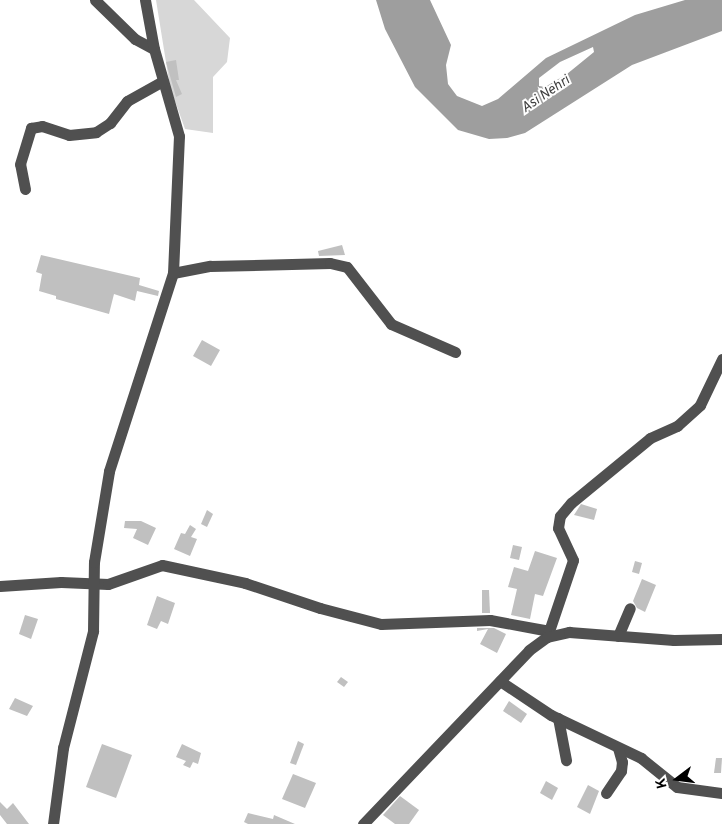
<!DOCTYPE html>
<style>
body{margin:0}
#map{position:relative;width:722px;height:824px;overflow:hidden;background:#fff;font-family:Overpass,sans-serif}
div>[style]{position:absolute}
.green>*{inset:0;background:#d7d7d7}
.water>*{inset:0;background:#9e9e9e}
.building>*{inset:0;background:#c0c0c0}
.minor>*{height:11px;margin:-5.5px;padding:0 5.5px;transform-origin:5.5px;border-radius:5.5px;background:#505050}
span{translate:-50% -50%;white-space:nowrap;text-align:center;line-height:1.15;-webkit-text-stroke:4px #fff;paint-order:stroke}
.water-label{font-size:14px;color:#3f3f3f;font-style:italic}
.north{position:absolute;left:652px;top:754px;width:50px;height:50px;-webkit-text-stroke:4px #fff;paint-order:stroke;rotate:255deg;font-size:14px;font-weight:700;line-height:20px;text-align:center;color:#000}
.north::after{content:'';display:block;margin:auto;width:18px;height:22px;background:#000;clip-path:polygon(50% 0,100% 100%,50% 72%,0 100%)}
</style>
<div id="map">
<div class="green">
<div style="clip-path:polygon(156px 0,194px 0,230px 38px,227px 62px,213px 77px,213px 133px,185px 129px,170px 87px)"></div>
</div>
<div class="water">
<div style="clip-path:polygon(evenodd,376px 0,430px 0,451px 45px,446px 65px,448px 84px,457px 96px,482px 106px,498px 99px,546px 58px,635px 15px,685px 0,722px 0,722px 31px,632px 65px,525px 133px,507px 138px,489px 139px,458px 130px,415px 87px,385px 29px,376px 0,593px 47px,594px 52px,567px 74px,545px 87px,539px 86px,539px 78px,560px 62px,593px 47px)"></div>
</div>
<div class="building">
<div style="clip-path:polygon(176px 60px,179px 80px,176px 80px,182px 94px,176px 97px,166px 62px)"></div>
<div style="clip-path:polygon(342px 245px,345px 255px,319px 256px,318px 251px)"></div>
<div style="clip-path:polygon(41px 255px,140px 278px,139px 285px,159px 291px,158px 296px,137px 291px,135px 301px,114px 294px,109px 314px,56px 299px,56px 296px,39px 291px,42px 274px,36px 272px)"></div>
<div style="clip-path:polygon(202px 340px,220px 350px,211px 366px,193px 356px)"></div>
<div style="clip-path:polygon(581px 504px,597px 509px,594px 520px,574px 515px)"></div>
<div style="clip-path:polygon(207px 510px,213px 514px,207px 527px,201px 524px)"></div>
<div style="clip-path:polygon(125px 521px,141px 521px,156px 528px,148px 545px,133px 538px,137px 529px,124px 528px)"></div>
<div style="clip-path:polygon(190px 525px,196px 529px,191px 537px,197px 539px,190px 556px,174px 549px,181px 533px,185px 534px)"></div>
<div style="clip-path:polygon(513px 545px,522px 547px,519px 560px,510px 558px)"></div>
<div style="clip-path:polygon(535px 551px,557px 558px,543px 596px,535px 594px,530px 619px,511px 615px,517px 589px,508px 587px,514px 567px,528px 571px)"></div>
<div style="clip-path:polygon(635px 561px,642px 563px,639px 574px,632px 572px)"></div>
<div style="clip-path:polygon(642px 579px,656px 585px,645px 612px,637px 608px,633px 601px)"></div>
<div style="clip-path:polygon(482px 590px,489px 590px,490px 613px,482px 613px)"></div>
<div style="clip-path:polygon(157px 596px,175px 603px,168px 624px,161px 621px,157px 629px,147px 625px)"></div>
<div style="clip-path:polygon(25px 615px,38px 619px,31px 639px,19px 634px)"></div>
<div style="clip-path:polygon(477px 628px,494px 628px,506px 634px,497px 653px,480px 644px,488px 629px,477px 631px)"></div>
<div style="clip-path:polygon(341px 677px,348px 682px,344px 687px,337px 682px)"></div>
<div style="clip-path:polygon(15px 698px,33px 706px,27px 716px,9px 709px)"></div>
<div style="clip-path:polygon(509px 701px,527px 714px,521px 723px,503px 711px)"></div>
<div style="clip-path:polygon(298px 741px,304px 744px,296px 765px,290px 763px)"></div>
<div style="clip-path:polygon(102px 744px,132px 755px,116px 798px,86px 787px)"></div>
<div style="clip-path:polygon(182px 744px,201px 753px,198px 764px,193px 762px,190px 768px,183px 765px,186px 761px,176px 757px)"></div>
<div style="clip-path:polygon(716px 758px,722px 758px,721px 773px,714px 773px)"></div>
<div style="clip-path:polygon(293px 774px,316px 783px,305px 808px,282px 799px)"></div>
<div style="clip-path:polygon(546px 781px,558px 788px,552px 800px,540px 793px)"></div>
<div style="clip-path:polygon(588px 785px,599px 791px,590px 814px,577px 807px)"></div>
<div style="clip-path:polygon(400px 796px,419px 810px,409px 824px,395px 824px,383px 815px)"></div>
<div style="clip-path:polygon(0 802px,7px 809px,13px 803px,29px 824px,7px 824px,0 815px)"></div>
<div style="clip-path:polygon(248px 813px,273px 819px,274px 815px,295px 824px,248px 824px,244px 822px)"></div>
</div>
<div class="minor">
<div style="left:95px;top:0;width:56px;rotate:44.3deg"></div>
<div style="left:135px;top:39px;width:21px;rotate:28deg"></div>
<div style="left:25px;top:189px;width:25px;rotate:-101deg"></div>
<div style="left:20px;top:164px;width:38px;rotate:-73deg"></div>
<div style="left:31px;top:128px;width:11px;rotate:-10deg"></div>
<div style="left:42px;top:126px;width:28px;rotate:18deg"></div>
<div style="left:69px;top:135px;width:27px;rotate:-6deg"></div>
<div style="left:96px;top:132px;width:17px;rotate:-33deg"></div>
<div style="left:110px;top:123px;width:28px;rotate:-52deg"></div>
<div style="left:127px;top:101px;width:41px;rotate:-29.1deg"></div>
<div style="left:173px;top:273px;width:38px;rotate:-11deg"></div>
<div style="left:210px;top:266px;width:120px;rotate:-1.4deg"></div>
<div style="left:330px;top:263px;width:17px;rotate:13deg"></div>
<div style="left:347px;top:267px;width:72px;rotate:52.3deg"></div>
<div style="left:391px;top:324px;width:70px;rotate:23.6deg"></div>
<div style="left:0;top:586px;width:61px;rotate:-3.8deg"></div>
<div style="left:61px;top:582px;width:47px;rotate:2.4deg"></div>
<div style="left:108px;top:584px;width:57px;rotate:-19.4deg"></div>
<div style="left:162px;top:565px;width:85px;rotate:12.2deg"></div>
<div style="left:245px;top:583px;width:79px;rotate:18.4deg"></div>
<div style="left:320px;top:608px;width:63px;rotate:14.7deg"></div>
<div style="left:381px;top:624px;width:109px;rotate:-2.1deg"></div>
<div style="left:490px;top:620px;width:55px;rotate:10.5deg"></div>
<div style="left:544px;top:630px;width:6px;rotate:45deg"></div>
<div style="left:618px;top:636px;width:30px;rotate:-67deg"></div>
<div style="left:547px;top:637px;width:81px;rotate:-71.3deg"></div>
<div style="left:573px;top:560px;width:35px;rotate:-115deg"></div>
<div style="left:558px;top:528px;width:12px;rotate:-81deg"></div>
<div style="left:560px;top:516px;width:17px;rotate:-50deg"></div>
<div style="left:571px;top:503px;width:102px;rotate:-39.4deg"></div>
<div style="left:650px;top:438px;width:30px;rotate:-24deg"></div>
<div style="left:677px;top:426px;width:31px;rotate:-42deg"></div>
<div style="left:700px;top:405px;width:51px;rotate:-64.4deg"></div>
<div style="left:500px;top:681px;width:61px;rotate:33.7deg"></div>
<div style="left:551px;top:715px;width:100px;rotate:25.5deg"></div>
<div style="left:641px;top:758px;width:46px;rotate:38.9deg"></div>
<div style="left:677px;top:787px;width:45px;rotate:7.6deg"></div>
<div style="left:558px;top:718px;width:43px;rotate:79.2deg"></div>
<div style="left:606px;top:793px;width:27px;rotate:-56deg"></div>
<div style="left:621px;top:771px;width:9px;rotate:-84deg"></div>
<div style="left:622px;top:762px;width:15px;rotate:-106deg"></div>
<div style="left:53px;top:824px;width:77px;rotate:-82.5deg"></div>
<div style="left:63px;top:748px;width:121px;rotate:-75.6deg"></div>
<div style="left:93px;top:631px;width:69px;rotate:-89.2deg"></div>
<div style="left:94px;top:562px;width:92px;rotate:-80.6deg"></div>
<div style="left:109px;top:471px;width:208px;rotate:-72.1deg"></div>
<div style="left:173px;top:273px;width:137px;rotate:-87.5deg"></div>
<div style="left:179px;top:136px;width:91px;rotate:-106deg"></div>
<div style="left:154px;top:49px;width:50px;rotate:-100.4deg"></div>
<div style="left:363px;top:824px;width:240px;rotate:-46.3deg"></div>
<div style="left:529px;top:650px;width:22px;rotate:-36deg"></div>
<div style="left:547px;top:637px;width:23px;rotate:-13deg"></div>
<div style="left:569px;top:632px;width:105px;rotate:4.4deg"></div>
<div style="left:674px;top:640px;width:48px;rotate:-1.2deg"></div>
</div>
<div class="water-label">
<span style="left:546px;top:95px;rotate:-34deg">Asi Nehri</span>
</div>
<div class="north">K</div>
</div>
